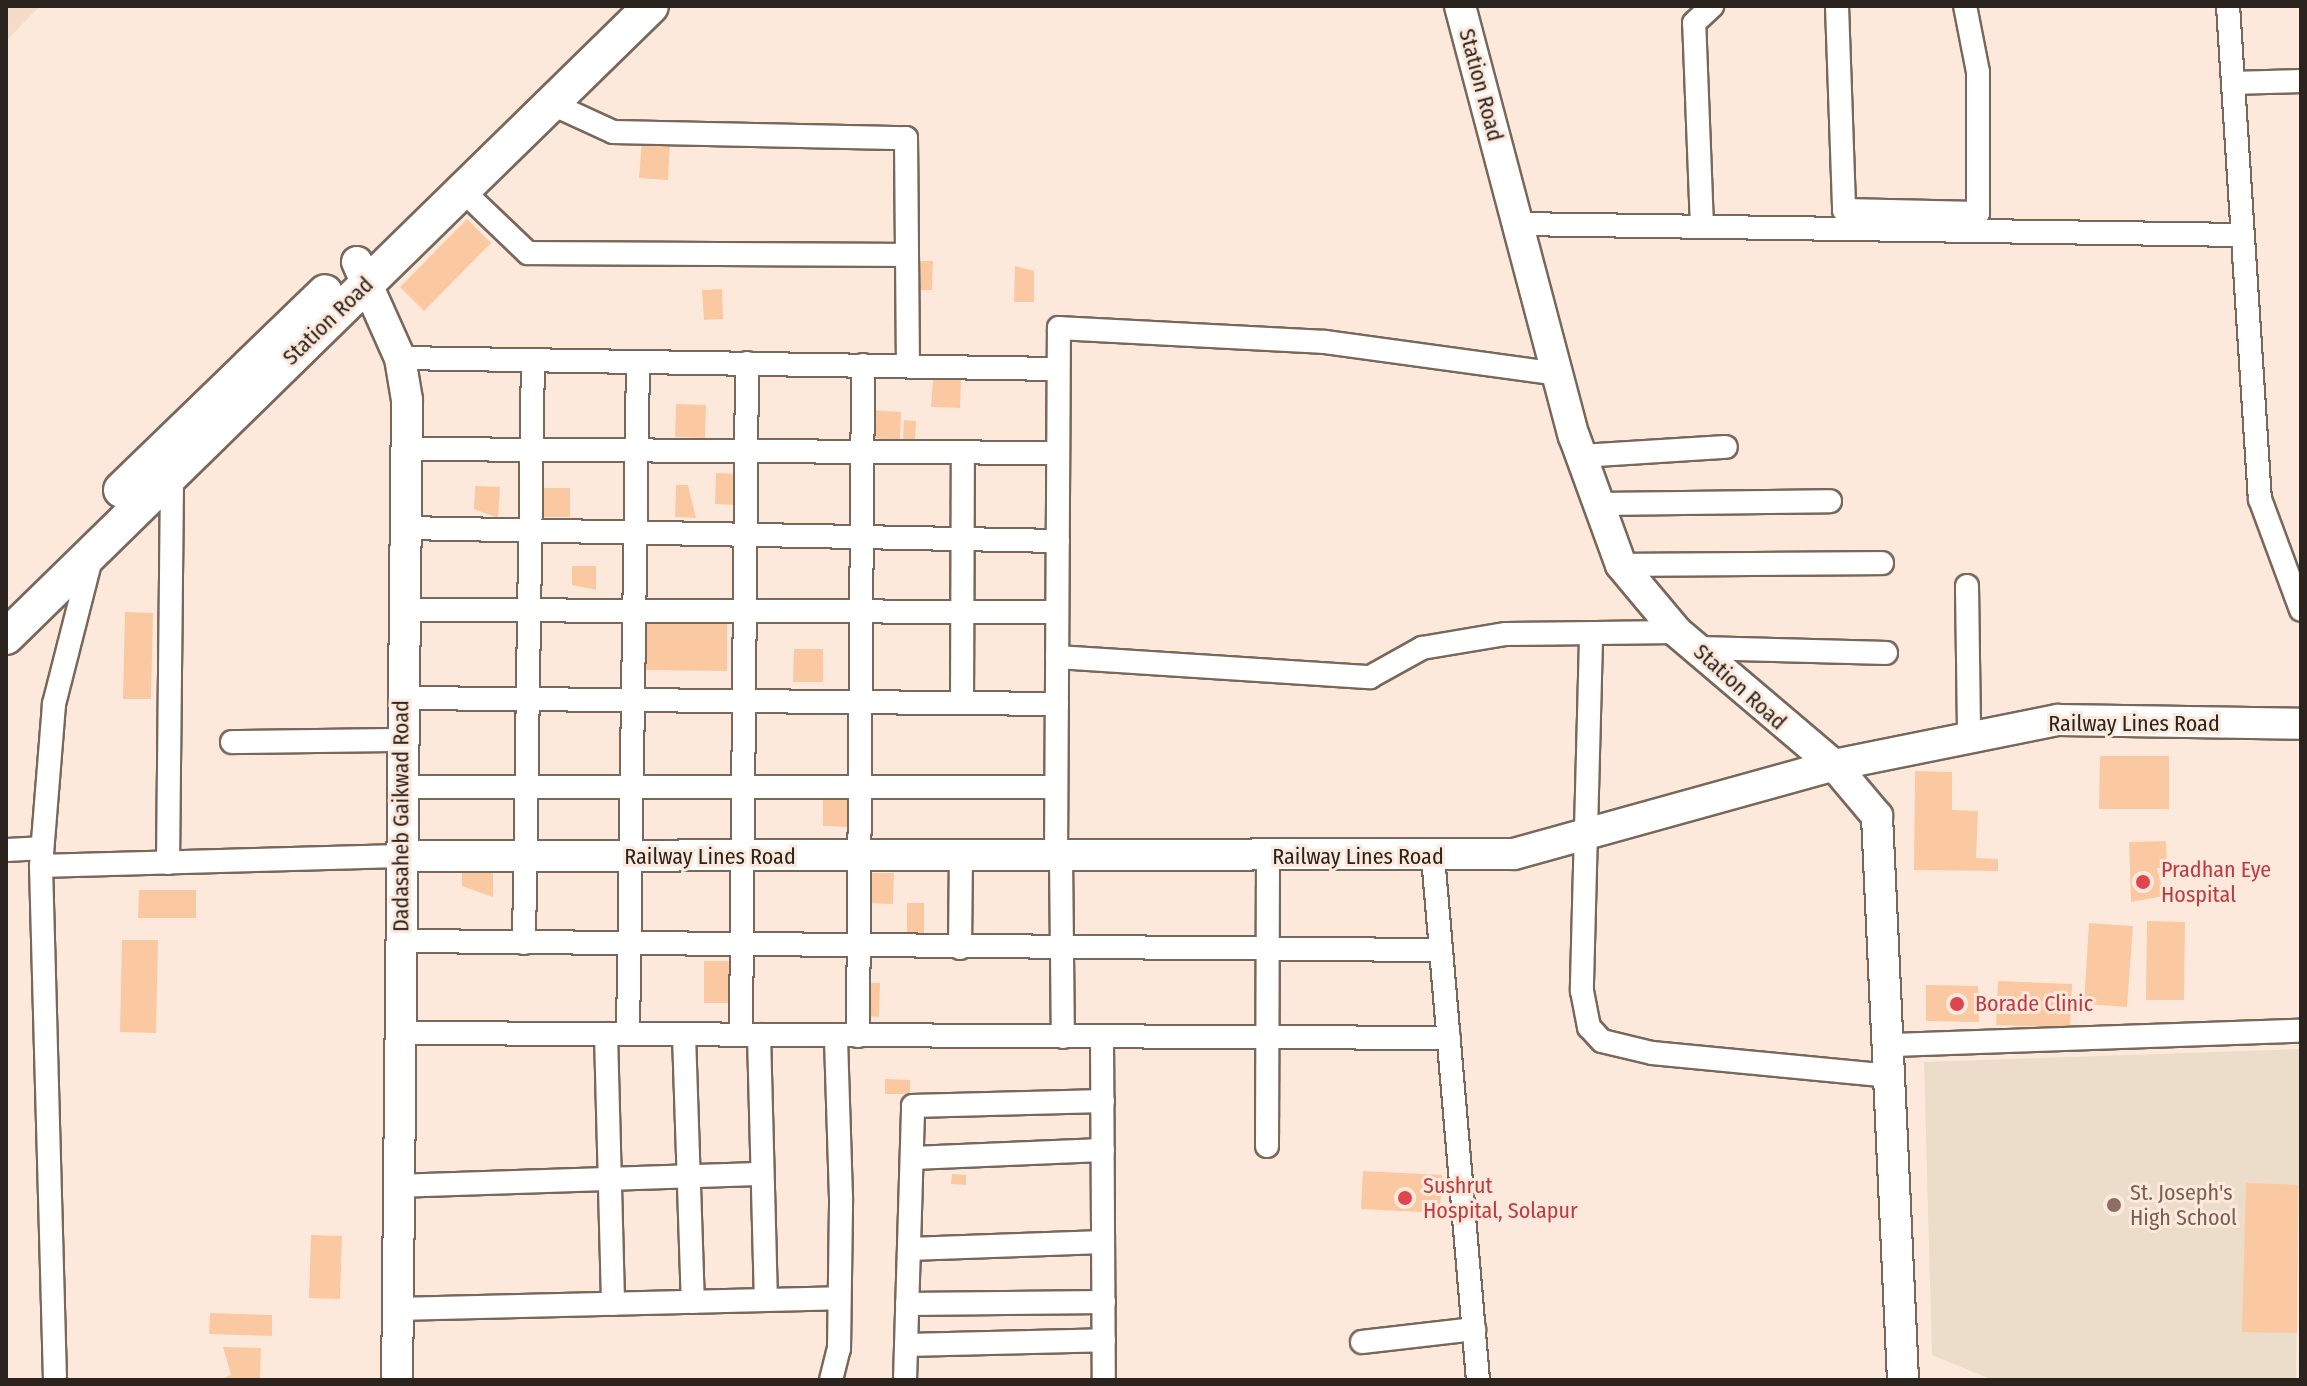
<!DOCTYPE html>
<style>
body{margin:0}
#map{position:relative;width:2307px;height:1386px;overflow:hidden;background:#fde9db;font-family:"Fira Sans Condensed",sans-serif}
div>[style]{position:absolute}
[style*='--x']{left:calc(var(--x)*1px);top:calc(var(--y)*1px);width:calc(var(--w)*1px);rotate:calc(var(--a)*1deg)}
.built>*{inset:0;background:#f5dcc9}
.education>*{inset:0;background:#ebddca}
.building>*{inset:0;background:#fbc9a1}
.roads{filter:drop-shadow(2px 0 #78685b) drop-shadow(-2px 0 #78685b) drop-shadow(0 2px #78685b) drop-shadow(0 -2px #78685b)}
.street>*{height:22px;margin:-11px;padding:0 11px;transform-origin:11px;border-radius:11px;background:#fff}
.secondary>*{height:30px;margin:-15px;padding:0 15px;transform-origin:15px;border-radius:15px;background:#fff}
.primary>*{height:34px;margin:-17px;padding:0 17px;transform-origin:17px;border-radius:17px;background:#fff}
.dots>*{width:22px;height:22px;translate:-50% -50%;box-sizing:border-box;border:4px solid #fde9db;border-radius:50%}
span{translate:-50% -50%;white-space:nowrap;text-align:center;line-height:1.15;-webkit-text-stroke:6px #fde9db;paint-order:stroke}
.street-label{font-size:22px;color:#2a231e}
.health-label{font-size:22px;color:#be3a42}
.left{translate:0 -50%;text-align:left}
.education-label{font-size:22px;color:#785e54}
.frame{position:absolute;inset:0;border:8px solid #2a231e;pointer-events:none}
</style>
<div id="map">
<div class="built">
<div style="clip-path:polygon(6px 6px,40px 6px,6px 41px)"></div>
</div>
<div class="education">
<div style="clip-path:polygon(2301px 1049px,2296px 1380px,1993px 1380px,1932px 1355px,1924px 1062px)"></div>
</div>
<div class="building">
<div style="clip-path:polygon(642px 140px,670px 142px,668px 180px,639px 178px)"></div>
<div style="clip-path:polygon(467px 219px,491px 243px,424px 311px,400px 287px)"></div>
<div style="clip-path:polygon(913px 261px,933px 261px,932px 290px,912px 290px)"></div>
<div style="clip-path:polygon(1015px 266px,1034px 271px,1034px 302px,1014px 302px)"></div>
<div style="clip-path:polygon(722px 289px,723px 319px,704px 320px,702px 290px)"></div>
<div style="clip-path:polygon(933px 379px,961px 380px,960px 408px,931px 407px)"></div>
<div style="clip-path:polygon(676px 404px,706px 405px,705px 438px,675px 437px)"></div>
<div style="clip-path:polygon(872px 410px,901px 412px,900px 440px,871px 438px)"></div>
<div style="clip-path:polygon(904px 420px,916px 421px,915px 440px,903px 440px)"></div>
<div style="clip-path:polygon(716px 473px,739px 474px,738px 505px,715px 504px)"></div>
<div style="clip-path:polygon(676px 485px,688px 485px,696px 518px,675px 517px)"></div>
<div style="clip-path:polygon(475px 486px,500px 487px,498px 518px,474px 509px)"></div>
<div style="clip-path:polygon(540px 488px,570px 488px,570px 517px,540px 517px)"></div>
<div style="clip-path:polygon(572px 566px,596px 566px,596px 590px,572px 585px)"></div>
<div style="clip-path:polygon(125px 612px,153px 613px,151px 699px,123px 699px)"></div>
<div style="clip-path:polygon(643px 619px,727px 620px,727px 671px,642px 670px)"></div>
<div style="clip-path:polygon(794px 649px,823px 649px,823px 682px,793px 682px)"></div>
<div style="clip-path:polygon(2100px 756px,2169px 756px,2169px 809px,2099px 809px)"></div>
<div style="clip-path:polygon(1915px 771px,1952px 772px,1952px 810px,1978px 811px,1976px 858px,1998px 859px,1998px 871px,1914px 870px)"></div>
<div style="clip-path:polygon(823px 795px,851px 796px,851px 827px,823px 826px)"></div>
<div style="clip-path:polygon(2166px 841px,2167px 868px,2157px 868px,2164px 896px,2131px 902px,2129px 842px)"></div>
<div style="clip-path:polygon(462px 868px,493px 868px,493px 897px,462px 886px)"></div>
<div style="clip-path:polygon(868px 873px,894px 873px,893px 904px,862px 903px)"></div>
<div style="clip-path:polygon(139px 890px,196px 890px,196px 918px,138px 918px)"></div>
<div style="clip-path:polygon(907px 903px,924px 903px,924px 937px,907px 936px)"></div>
<div style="clip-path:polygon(2147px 921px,2185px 922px,2184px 1000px,2146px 1000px)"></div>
<div style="clip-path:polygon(2089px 923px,2133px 926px,2127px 1007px,2084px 1004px)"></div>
<div style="clip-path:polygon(122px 940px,158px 940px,156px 1033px,120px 1032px)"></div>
<div style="clip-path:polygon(704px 961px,729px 961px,729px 1003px,704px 1003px)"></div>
<div style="clip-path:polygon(1998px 981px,2072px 984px,2070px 1028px,1996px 1025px)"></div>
<div style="clip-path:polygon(865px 983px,880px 983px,879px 1017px,863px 1016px)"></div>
<div style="clip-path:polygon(1926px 985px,1978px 986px,1979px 1022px,1926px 1021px)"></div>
<div style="clip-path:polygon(885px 1079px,910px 1080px,910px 1094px,885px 1094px)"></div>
<div style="clip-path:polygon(1363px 1171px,1442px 1175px,1440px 1213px,1361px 1209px)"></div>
<div style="clip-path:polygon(952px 1174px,966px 1175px,966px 1185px,951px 1184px)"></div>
<div style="clip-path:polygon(2246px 1183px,2298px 1185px,2297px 1333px,2242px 1332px)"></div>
<div style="clip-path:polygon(311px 1235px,342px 1236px,340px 1299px,309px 1298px)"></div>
<div style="clip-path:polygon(210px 1313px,272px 1315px,272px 1336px,209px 1334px)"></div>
<div style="clip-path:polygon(223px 1347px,261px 1348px,260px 1380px,219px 1380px,231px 1375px)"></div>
</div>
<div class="roads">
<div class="street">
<div style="--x:1837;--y:6;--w:204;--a:88"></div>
<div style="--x:1844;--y:210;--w:134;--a:1.3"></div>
<div style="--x:1978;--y:213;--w:141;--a:-90"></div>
<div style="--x:1978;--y:72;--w:67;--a:-101.1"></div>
<div style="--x:2228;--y:6;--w:494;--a:86.3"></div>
<div style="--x:2260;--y:499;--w:118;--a:69.7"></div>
<div style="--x:2233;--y:83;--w:68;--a:-1.7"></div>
<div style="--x:550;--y:103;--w:69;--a:24.7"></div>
<div style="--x:613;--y:132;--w:293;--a:1.2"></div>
<div style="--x:906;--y:138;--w:228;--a:89.5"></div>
<div style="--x:462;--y:190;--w:91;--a:43.7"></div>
<div style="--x:528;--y:253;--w:379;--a:0.3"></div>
<div style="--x:1517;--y:224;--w:723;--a:0.87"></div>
<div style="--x:1702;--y:227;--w:204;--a:-92.2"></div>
<div style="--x:1694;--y:23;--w:25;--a:-43"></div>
<div style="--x:400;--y:358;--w:658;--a:0.96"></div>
<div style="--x:406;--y:449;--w:652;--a:0.35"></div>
<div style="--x:1581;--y:456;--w:145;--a:-3.6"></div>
<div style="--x:1599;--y:504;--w:231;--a:-0.7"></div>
<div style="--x:405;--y:528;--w:653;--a:1.14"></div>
<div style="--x:1621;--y:565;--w:261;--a:-0.4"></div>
<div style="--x:1967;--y:586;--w:152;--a:89.2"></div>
<div style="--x:403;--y:610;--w:654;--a:0.18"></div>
<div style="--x:1591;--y:639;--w:352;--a:91.5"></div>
<div style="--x:1582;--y:991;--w:37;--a:79"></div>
<div style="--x:1589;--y:1027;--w:19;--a:47"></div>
<div style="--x:1602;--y:1041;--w:51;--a:13.5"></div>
<div style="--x:1652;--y:1053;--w:240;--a:5.5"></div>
<div style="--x:1701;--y:648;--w:185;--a:1.5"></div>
<div style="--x:1057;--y:657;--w:314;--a:3.7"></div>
<div style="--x:1370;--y:677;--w:60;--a:-29.1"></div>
<div style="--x:1422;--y:648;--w:85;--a:-9.5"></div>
<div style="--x:1506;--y:634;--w:171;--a:-0.7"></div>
<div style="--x:402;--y:698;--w:655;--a:0.52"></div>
<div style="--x:962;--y:703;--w:251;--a:-89.8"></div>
<div style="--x:232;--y:742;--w:169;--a:-0.7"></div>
<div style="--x:400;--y:787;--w:656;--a:0"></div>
<div style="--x:6;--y:850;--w:36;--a:-3"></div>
<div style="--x:1056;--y:857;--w:529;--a:-89.68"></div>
<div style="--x:1059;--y:328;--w:266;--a:3"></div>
<div style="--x:1325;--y:342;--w:235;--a:7.8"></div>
<div style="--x:1061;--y:857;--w:180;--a:89.4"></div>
<div style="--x:1433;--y:857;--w:525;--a:85.08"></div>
<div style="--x:168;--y:863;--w:389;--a:-89.4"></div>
<div style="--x:41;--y:866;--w:357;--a:-1.6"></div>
<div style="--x:400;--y:941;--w:1041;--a:0.5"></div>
<div style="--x:524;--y:943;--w:583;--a:-89.12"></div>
<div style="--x:960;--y:948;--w:91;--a:-89.4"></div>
<div style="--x:399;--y:1033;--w:1050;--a:0.27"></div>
<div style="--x:606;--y:1034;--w:270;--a:88.5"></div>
<div style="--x:628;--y:1034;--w:672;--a:-89.15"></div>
<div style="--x:684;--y:1035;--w:267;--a:88.1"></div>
<div style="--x:741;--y:1035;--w:672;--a:-89.49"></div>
<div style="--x:759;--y:1035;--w:265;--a:88.5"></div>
<div style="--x:858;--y:1036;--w:671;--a:-89.57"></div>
<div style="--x:1102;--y:1037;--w:343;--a:89.7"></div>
<div style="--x:1890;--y:1045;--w:411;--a:-2"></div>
<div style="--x:1267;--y:1146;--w:289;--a:-89.8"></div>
<div style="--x:912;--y:1158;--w:191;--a:-2.4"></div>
<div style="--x:398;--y:1186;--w:364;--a:-1.9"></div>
<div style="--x:909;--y:1249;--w:194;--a:-2.1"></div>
<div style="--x:907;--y:1304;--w:197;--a:-0.6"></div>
<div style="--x:397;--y:1309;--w:441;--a:-1.4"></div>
<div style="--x:1362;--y:1342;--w:113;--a:-6.6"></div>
<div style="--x:906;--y:1345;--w:198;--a:-1.4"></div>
<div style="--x:55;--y:1380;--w:514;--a:-91.56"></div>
<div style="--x:41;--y:866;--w:163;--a:-85.4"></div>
<div style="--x:54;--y:704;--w:154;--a:-75.7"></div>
<div style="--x:831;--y:1380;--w:32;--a:-76"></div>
<div style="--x:839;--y:1349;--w:151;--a:-89.2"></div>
<div style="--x:841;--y:1198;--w:163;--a:-91.8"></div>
<div style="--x:905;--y:1380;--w:274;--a:-88.3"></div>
<div style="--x:913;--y:1106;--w:190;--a:-1.5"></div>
</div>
<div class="secondary">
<div style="--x:1460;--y:6;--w:445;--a:75.2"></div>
<div style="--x:1574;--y:436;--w:137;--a:70"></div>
<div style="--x:1621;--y:565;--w:87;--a:50.1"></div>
<div style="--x:1677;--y:632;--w:206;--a:40.3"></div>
<div style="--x:1834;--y:765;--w:67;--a:49.9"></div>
<div style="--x:1877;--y:816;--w:565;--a:87.36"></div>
<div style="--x:357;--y:262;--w:105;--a:65.9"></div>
<div style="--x:400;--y:358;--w:43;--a:80.5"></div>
<div style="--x:407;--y:400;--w:980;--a:90.58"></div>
<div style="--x:398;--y:856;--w:1116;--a:-0.1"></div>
<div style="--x:1514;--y:854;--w:332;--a:-15.5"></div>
<div style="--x:1834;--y:765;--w:228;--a:-11.4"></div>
<div style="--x:2058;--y:720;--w:243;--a:0.9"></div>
</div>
<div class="primary">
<div style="--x:121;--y:490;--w:284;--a:-44.1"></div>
<div style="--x:6;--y:637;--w:902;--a:-44.37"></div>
</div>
</div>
<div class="dots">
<div style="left:2143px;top:882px;background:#e0444e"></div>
<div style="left:1957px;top:1004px;background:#e0444e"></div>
<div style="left:1405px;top:1198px;background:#e0444e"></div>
<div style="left:2114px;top:1205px;background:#8d6e63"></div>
</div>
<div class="street-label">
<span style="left:1481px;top:85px;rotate:75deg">Station Road</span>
<span style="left:328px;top:321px;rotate:-44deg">Station Road</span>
<span style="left:1740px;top:687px;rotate:42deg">Station Road</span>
<span style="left:2134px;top:724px">Railway Lines Road</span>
<span style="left:401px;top:816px;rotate:-90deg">Dadasaheb Gaikwad Road</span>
<span style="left:710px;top:857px">Railway Lines Road</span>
<span style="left:1358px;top:857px">Railway Lines Road</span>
</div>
<div class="health-label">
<span class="left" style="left:2161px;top:882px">Pradhan Eye<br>Hospital</span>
<span class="left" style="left:1975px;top:1004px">Borade Clinic</span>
<span class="left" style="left:1423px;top:1198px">Sushrut<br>Hospital, Solapur</span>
</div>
<div class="education-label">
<span class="left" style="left:2130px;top:1205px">St. Joseph's<br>High School</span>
</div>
<div class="frame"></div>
</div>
